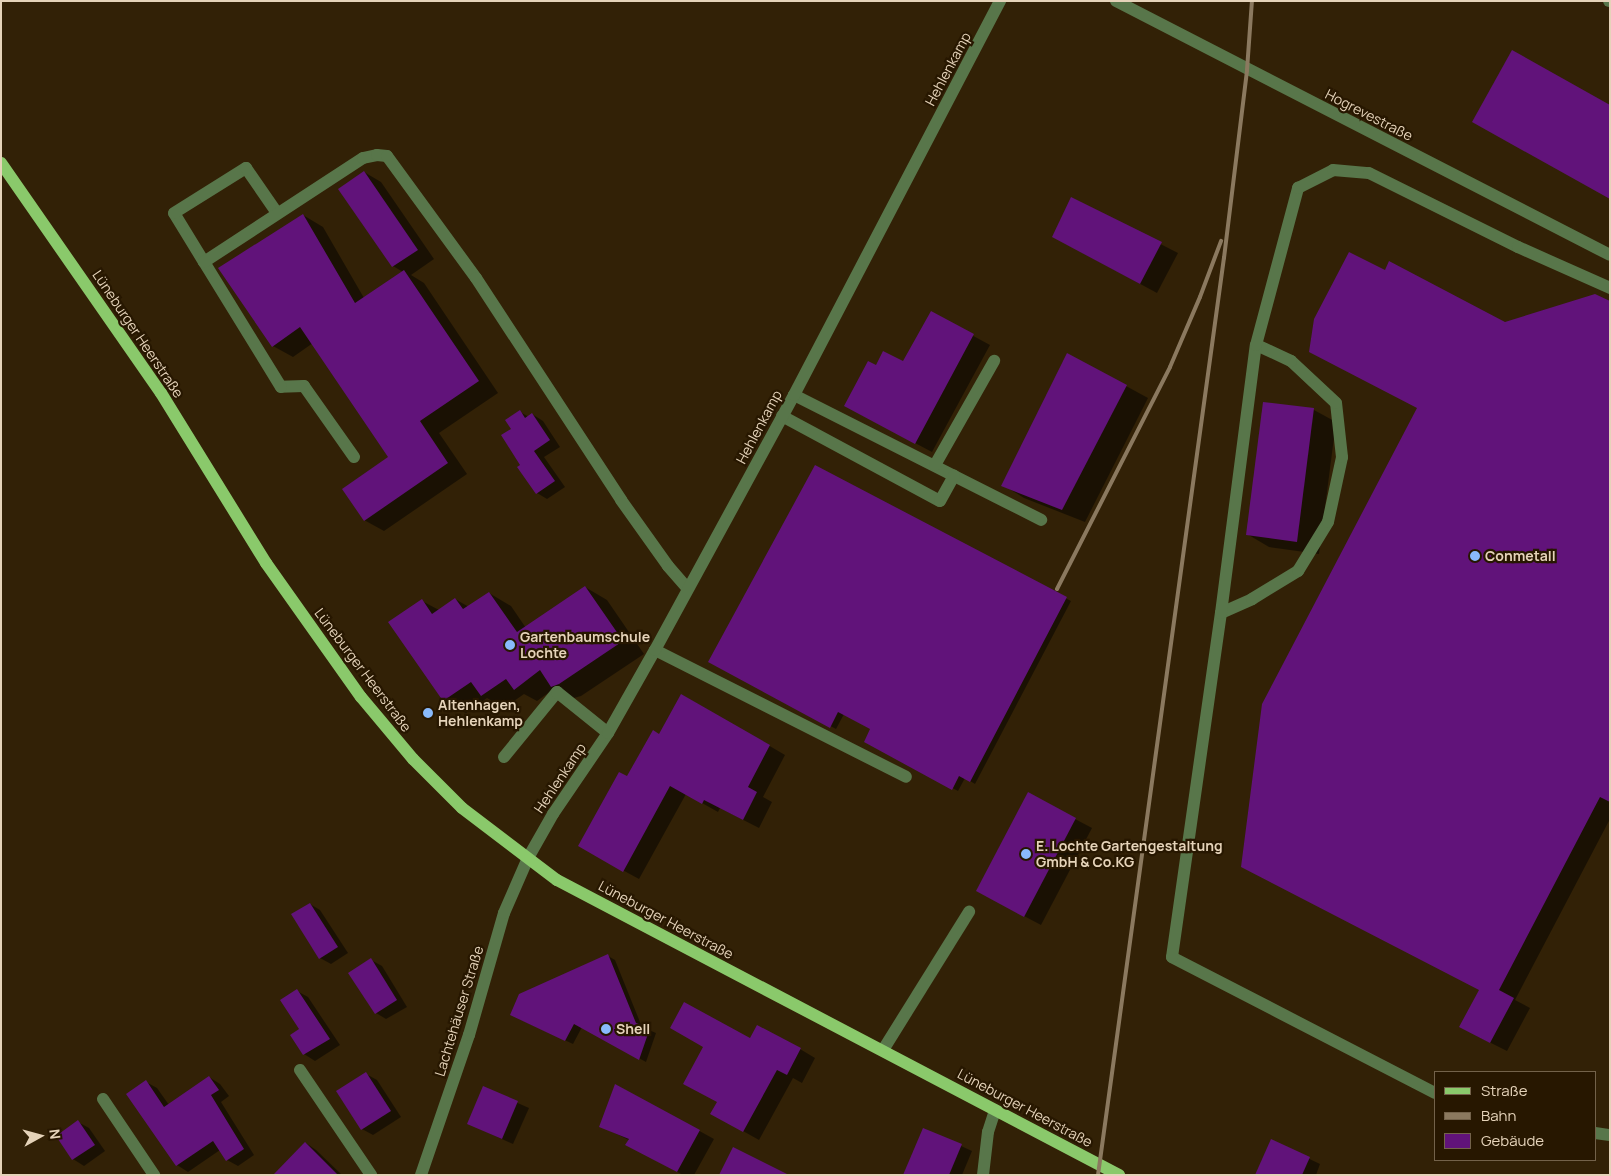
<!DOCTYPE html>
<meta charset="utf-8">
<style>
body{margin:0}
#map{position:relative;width:1611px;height:1176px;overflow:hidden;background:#322106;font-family:Manrope,sans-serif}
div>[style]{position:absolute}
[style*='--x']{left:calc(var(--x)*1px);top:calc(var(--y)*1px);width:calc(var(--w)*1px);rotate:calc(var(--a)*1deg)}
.shadow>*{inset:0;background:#0007}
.building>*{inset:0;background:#61137a}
.minor>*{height:12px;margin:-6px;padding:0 6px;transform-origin:6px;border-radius:6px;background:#58764a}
.major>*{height:12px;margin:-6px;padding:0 6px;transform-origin:6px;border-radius:6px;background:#8ac96b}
.rail>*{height:4px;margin:-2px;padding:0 2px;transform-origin:2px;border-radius:2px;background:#8b795f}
.dots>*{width:14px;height:14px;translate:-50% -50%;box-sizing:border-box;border:2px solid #271700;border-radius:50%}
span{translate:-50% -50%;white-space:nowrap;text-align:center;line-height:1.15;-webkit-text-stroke:4.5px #271700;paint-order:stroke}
.street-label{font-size:14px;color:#e5d3b9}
.poi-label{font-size:14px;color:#e5d3b9;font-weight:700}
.left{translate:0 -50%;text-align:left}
.frame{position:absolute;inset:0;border:2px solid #e5d3b9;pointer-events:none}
.legend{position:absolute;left:1434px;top:1071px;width:162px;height:90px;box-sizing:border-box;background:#271700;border:1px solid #73624a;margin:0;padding:6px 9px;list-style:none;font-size:15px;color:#e5d3b9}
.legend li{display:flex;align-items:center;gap:10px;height:25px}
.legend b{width:25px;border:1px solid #73624a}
.north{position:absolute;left:15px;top:1111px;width:50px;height:50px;-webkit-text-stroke:4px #271700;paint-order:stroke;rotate:83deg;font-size:14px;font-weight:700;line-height:20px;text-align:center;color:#e5d3b9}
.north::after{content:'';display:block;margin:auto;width:18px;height:22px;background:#e5d3b9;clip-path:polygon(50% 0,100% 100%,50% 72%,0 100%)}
</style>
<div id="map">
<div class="shadow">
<div style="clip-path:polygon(364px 172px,381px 182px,434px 259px,411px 275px,424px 283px,498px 393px,439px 433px,467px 474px,384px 531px,364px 520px,390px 457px,313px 343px,293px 357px,273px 346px,303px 215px,323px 227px,364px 298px,403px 272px,393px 266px,340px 189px)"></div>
<div style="clip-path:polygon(1072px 199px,1178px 253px,1157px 293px,1070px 246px)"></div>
<div style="clip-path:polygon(1385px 271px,1505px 323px,1610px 302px,1610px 819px,1515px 1000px,1530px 1008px,1507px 1051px,1477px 1036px,1480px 990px,1418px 408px)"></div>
<div style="clip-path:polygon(931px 313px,990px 345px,932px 452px,862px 415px,876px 367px,904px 363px)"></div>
<div style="clip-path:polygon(1126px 386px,1148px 398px,1085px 522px,1024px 498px,1003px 485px)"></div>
<div style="clip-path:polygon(1264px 403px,1314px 410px,1336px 422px,1319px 554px,1269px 547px,1247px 534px)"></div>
<div style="clip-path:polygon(520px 412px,529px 417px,532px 414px,543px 421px,560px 447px,544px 457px,565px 487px,547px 499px,537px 493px,522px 465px,513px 429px)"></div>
<div style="clip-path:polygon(815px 467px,1071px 601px,975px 784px,965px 778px,958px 791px,865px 741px,871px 729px,844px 714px,836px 729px,710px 662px)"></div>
<div style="clip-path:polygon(585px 587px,607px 600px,644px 654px,581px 696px,574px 698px,555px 688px,537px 701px,524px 694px,504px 708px,487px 698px,466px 713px,444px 700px,422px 601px,439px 610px,455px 599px,469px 607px,489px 593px,511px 606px,526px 628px)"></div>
<div style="clip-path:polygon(682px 695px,785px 755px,763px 797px,772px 802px,759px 828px,720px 808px,718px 812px,686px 794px,639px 879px,595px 855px,628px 778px,660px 736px)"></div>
<div style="clip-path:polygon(1028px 794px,1092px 828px,1041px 925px,994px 900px)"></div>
<div style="clip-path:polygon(310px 904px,320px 910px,348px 953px,331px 964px,320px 958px)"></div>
<div style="clip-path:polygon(608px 956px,615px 960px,642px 1027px,656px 1033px,646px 1062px,582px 1027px,573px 1044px,519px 1019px)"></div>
<div style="clip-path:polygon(371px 960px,382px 966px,407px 1007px,386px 1019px,376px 1013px)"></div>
<div style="clip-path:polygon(297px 991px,308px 997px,340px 1045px,315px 1061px,304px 1054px,292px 1035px,301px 1029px)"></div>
<div style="clip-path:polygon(751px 1040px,800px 1049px,815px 1058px,802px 1083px,793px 1078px,759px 1140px,727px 1122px)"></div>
<div style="clip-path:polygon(366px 1074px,377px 1080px,401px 1117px,373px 1135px,362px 1129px)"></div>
<div style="clip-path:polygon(209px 1077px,220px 1084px,229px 1096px,221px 1102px,254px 1155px,238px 1166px,227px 1160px,220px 1150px,188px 1172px,177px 1165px,146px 1082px,157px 1088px,169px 1105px)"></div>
<div style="clip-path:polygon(616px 1085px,714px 1139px,694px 1175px,683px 1175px,641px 1152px,629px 1140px,600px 1126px)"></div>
<div style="clip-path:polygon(484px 1088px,529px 1108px,513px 1144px,480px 1129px)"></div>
<div style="clip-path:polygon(78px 1122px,89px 1128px,105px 1151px,84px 1166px,73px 1159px,57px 1136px)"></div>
<div style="clip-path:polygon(924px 1129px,972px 1151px,962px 1175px,904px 1175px)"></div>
<div style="clip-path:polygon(1272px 1141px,1320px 1164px,1316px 1175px,1256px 1175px)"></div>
<div style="clip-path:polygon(306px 1143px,316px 1150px,342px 1175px,275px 1175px)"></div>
</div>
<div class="building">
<div style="clip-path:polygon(1512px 50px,1610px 105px,1610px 199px,1472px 122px)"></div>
<div style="clip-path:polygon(364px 171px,418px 250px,392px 267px,338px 189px)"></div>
<div style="clip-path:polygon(1071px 197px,1162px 242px,1140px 284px,1052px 237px)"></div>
<div style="clip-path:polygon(303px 214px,355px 303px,404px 270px,479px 381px,420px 421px,448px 463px,364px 521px,342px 489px,388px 457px,300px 327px,272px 347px,218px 268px)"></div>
<div style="clip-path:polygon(1349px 252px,1385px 270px,1389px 261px,1505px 322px,1595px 294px,1610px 301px,1610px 802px,1600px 797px,1499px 990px,1514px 998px,1490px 1043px,1459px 1027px,1479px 990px,1241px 867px,1262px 704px,1417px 408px,1309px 352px,1314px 319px)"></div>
<div style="clip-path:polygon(931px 311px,974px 334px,915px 444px,844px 406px,868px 361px,876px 365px,883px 351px,903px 361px)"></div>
<div style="clip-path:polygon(1067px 353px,1127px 385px,1062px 510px,1001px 486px)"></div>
<div style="clip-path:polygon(1263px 402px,1314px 408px,1297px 542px,1246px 535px)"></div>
<div style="clip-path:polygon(520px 410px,525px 418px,532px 413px,550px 440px,534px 451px,555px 481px,536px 494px,517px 467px,520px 465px,501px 435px,511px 429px,505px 420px)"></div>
<div style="clip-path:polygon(815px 465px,1067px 597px,970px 782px,959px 776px,952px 790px,864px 742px,870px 729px,838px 712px,830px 728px,708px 662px)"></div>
<div style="clip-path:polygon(585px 586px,623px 641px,559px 684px,551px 687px,540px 670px,514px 690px,506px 679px,481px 696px,471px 682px,443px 701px,388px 622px,422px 599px,432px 614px,455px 598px,463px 609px,489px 592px,517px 632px)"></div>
<div style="clip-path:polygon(681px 694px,770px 745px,748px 787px,757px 792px,743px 820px,704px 800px,702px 804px,670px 786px,623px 872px,578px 846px,619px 772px,627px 776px,653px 730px,659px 734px)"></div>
<div style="clip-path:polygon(1028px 792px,1076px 818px,1024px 917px,976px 891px)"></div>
<div style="clip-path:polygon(310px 903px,338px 947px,319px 959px,291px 914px)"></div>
<div style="clip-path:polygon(608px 954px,636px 1023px,650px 1028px,639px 1060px,574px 1024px,565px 1041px,510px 1015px,519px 994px)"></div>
<div style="clip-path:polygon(371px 958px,397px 1000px,375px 1014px,348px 973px)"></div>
<div style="clip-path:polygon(297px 989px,330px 1039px,303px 1055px,290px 1035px,299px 1029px,280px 1000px)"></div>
<div style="clip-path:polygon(684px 1002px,750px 1038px,757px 1025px,801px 1048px,787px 1075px,777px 1070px,743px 1132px,710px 1114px,717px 1102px,683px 1084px,703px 1047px,670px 1028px)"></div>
<div style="clip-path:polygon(366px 1072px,391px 1111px,361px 1130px,336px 1091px)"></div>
<div style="clip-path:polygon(209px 1076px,219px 1090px,211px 1095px,244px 1149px,226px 1161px,213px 1141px,176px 1166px,126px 1094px,146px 1080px,164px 1107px)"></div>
<div style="clip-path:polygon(615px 1084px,700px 1130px,677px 1172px,625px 1145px,629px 1139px,599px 1127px)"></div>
<div style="clip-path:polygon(483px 1086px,518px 1101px,502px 1139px,467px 1124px)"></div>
<div style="clip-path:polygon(78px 1120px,95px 1145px,72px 1160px,56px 1136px)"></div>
<div style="clip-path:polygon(923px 1128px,962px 1144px,949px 1175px,903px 1175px)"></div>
<div style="clip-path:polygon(1271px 1139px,1310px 1157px,1302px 1175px,1255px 1175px)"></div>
<div style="clip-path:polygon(305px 1142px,338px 1175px,273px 1175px)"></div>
<div style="clip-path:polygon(733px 1147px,789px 1175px,719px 1175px)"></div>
</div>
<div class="minor">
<div style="--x:1116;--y:1;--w:555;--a:27.21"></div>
<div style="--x:1609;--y:1;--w:1;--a:0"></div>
<div style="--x:204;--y:262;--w:57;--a:-121.5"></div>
<div style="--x:174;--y:213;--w:85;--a:-32"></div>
<div style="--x:246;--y:168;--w:55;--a:55.4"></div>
<div style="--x:794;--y:395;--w:277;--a:26.8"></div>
<div style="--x:782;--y:416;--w:179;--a:28.3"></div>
<div style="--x:940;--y:501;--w:29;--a:-61"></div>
<div style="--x:354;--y:457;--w:87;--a:-125.2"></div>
<div style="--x:304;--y:386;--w:23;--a:178"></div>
<div style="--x:281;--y:387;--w:147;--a:-121.6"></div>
<div style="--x:204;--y:262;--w:190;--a:-33.2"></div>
<div style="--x:363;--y:158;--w:14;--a:-12"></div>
<div style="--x:377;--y:155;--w:10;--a:6"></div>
<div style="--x:387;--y:156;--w:151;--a:53.9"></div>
<div style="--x:476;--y:278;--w:265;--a:56.8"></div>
<div style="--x:621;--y:500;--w:81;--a:54.5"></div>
<div style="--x:668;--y:566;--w:30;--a:49"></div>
<div style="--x:935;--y:465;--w:120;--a:-60.4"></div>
<div style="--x:1221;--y:613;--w:34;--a:-24"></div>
<div style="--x:1252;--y:599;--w:54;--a:-31.3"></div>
<div style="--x:1298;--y:571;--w:57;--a:-58.5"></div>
<div style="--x:1328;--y:522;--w:66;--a:-77.8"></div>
<div style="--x:1342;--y:457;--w:54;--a:-96.3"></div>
<div style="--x:1336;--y:403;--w:62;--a:-137"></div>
<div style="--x:1291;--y:361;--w:38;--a:-155"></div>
<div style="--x:655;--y:650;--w:281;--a:26.8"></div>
<div style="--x:504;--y:757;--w:84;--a:-50.8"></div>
<div style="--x:557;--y:692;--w:65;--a:38.8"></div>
<div style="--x:883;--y:1050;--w:163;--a:-58.1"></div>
<div style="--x:300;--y:1070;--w:127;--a:55.9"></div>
<div style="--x:1435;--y:1093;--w:296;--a:-152.7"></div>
<div style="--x:1172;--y:957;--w:347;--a:-81.9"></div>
<div style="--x:1221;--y:613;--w:270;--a:-82.6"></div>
<div style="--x:1256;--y:345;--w:163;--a:-75"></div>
<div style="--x:1298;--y:188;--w:39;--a:-27"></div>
<div style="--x:1333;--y:170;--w:36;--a:5"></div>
<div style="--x:1369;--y:173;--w:166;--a:26.4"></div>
<div style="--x:1518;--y:247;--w:101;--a:24"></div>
<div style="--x:103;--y:1099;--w:92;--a:56.1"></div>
<div style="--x:1595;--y:1133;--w:15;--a:8"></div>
<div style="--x:421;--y:1175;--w:148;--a:-71.1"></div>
<div style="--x:469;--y:1035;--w:127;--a:-74"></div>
<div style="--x:504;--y:913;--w:60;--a:-66.4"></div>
<div style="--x:528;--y:858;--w:51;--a:-60.4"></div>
<div style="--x:553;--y:814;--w:98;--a:-55.8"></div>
<div style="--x:608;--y:733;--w:95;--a:-60.5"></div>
<div style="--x:655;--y:650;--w:290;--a:-61.4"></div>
<div style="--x:794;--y:395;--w:445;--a:-62.4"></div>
<div style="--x:983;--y:1175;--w:43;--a:-83.4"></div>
<div style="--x:988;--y:1132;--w:23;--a:-72"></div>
</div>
<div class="major">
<div style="--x:1;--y:163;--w:280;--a:55.2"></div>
<div style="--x:161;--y:393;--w:200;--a:58.3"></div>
<div style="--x:266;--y:563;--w:164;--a:54.7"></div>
<div style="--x:361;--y:697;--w:81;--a:50"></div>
<div style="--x:413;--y:759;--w:69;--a:45"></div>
<div style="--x:462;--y:808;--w:119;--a:37.2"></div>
<div style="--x:557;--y:880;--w:635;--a:27.7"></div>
</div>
<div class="rail">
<div style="--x:1057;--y:589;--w:249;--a:-63"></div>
<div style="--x:1170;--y:367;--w:76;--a:-66.8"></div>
<div style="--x:1200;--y:297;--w:60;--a:-69.4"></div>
<div style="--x:1098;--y:1175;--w:926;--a:-82.18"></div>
<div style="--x:1224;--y:258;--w:189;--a:-83"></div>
<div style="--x:1247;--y:70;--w:69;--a:-85.9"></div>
</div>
<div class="dots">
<div style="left:1475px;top:556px;background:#89bafc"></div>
<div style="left:510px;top:645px;background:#89bafc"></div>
<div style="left:428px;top:713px;background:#89bafc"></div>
<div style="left:1026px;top:854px;background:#89bafc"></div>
<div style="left:606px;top:1029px;background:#89bafc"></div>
</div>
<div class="street-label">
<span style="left:948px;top:69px;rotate:-62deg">Hehlenkamp</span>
<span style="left:1369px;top:115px;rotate:27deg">Hogrevestraße</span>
<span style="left:138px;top:334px;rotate:56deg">Lüneburger Heerstraße</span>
<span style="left:759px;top:427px;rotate:-62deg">Hehlenkamp</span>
<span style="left:363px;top:670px;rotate:53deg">Lüneburger Heerstraße</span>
<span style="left:560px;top:778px;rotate:-56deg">Hehlenkamp</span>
<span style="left:666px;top:920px;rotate:28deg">Lüneburger Heerstraße</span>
<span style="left:459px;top:1011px;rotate:-73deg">Lachtehäuser Straße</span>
<span style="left:1025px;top:1108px;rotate:28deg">Lüneburger Heerstraße</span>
</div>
<div class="poi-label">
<span class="left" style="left:1485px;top:556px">Conmetall</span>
<span class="left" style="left:520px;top:645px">Gartenbaumschule<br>Lochte</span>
<span class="left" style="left:438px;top:713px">Altenhagen,<br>Hehlenkamp</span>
<span class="left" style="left:1036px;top:854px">E. Lochte Gartengestaltung<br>GmbH &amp; Co.KG</span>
<span class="left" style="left:616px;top:1029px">Shell</span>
</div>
<div class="frame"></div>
<ul class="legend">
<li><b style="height:6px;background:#8ac96b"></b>Straße</li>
<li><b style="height:6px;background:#8b795f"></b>Bahn</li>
<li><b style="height:14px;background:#61137a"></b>Gebäude</li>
</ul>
<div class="north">N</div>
</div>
